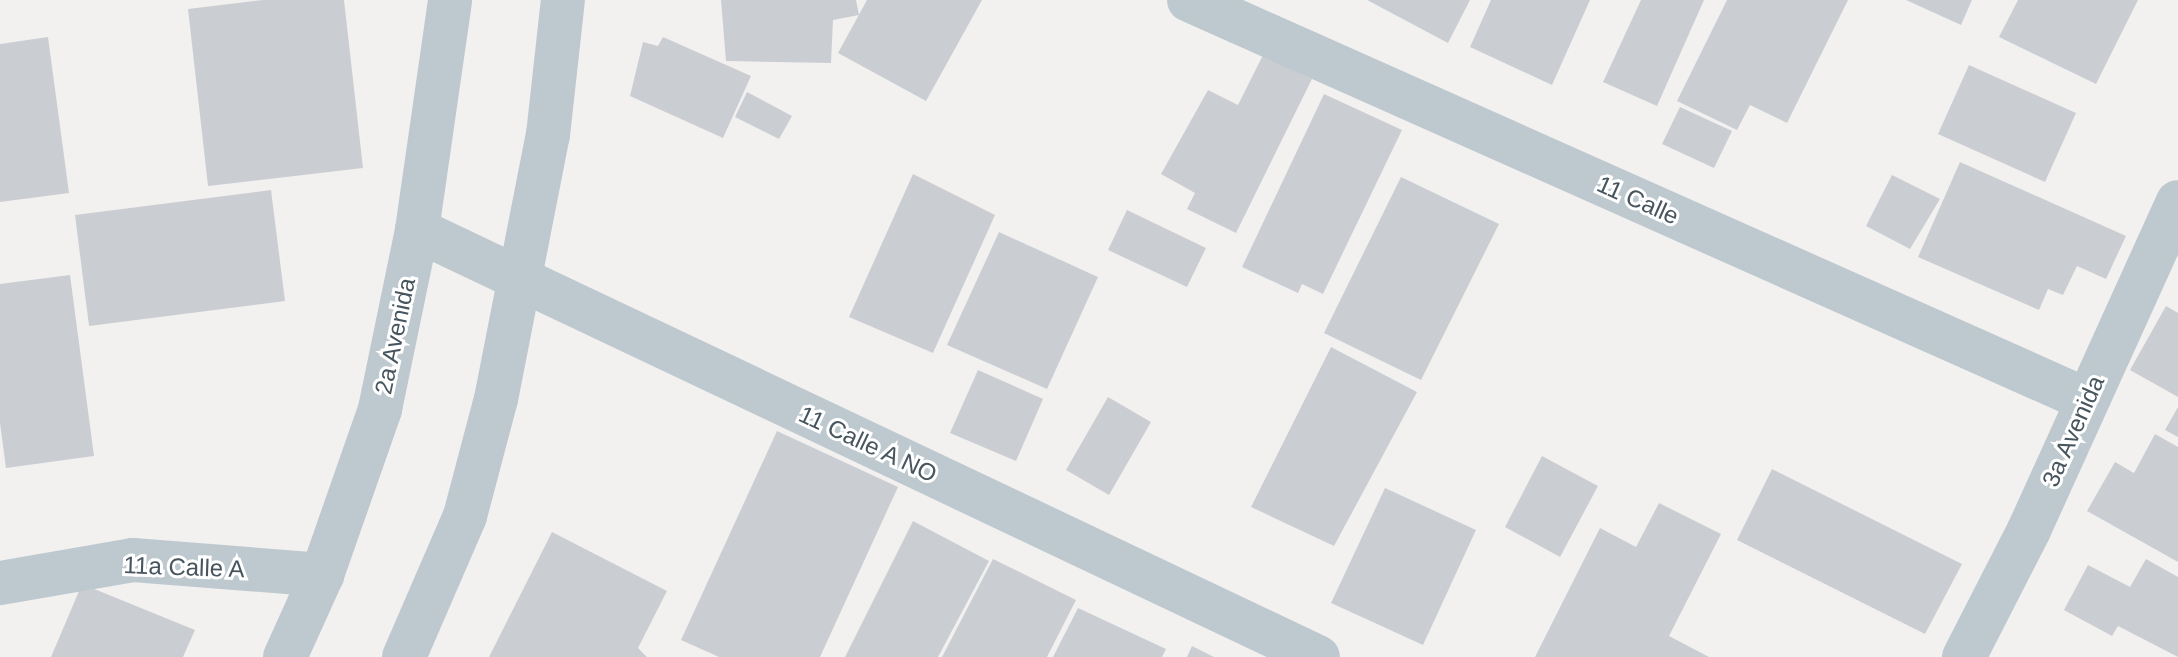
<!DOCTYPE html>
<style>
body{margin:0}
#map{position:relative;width:2178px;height:657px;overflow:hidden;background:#f3f0f0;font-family:Arial,sans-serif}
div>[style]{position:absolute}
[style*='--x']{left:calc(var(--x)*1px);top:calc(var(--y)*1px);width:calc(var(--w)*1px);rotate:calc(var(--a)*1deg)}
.building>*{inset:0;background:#caced3}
.minor>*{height:44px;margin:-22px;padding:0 22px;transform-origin:22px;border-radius:22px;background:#bdc9cf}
span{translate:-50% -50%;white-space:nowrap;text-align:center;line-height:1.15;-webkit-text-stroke:6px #fff;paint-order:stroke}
.street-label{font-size:24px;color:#47555e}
</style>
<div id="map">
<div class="building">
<div style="clip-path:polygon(263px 0,344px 0,363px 168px,208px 186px,188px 9px)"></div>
<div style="clip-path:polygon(721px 0,856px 0,859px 15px,833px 20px,831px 63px,726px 61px)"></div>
<div style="clip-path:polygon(867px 0,982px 0,926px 101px,838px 53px)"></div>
<div style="clip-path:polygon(1367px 0,1470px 0,1448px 43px)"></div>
<div style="clip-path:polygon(1491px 0,1590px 0,1552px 85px,1470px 47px)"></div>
<div style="clip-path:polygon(1641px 0,1704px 0,1657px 106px,1603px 82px)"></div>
<div style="clip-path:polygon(1727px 0,1848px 0,1787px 123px,1750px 105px,1737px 130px,1677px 101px)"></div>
<div style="clip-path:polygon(1906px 0,1972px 0,1961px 25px)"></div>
<div style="clip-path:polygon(2018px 0,2138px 0,2096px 84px,1999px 37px)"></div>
<div style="clip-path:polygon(48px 37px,69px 193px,0 202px,0 44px)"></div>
<div style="clip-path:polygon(663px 37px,751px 76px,723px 138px,630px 96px,643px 42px,658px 46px)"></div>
<div style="clip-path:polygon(1263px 55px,1312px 79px,1236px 233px,1187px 209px,1195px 193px,1161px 174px,1208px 90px,1238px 105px)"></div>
<div style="clip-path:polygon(1969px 65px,2076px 113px,2045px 182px,1938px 134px)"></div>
<div style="clip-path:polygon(747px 92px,792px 116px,779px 139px,735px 117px)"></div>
<div style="clip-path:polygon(1324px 94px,1402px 130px,1323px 294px,1302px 284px,1298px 293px,1242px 267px)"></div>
<div style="clip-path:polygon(1680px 107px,1732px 131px,1714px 168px,1662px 144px)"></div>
<div style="clip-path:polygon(1960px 162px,2126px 236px,2106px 279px,2077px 266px,2063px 295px,2048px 289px,2039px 310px,1918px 257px)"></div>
<div style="clip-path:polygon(913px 174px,995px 215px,933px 353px,849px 317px)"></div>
<div style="clip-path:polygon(1892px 175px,1940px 199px,1910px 249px,1866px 226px)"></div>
<div style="clip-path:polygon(1401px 177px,1499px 224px,1421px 380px,1324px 333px)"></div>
<div style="clip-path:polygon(271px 190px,285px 301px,89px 326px,75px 215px)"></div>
<div style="clip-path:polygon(1127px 210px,1206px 248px,1187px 287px,1108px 250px)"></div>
<div style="clip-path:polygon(999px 232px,1098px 277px,1047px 389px,947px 345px)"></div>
<div style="clip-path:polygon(70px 275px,94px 456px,6px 468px,0 423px,0 284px)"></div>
<div style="clip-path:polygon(2166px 306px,2178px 313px,2178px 397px,2130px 370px)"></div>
<div style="clip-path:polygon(1331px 347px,1417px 392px,1334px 546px,1251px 507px)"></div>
<div style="clip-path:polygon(978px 370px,1043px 399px,1016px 461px,950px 433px)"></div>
<div style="clip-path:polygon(1108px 397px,1151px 422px,1109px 495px,1066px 470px)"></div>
<div style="clip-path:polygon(2178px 407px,2178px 437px,2165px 430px)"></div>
<div style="clip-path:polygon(777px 431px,898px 487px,820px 657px,719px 657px,681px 640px)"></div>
<div style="clip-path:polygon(2155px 434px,2178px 447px,2178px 562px,2087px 511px,2115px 462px,2134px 473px)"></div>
<div style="clip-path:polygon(1542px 456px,1598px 486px,1560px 557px,1505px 527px)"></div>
<div style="clip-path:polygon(1772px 469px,1962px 564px,1925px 634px,1737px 540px)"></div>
<div style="clip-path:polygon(1385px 488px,1476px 530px,1423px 645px,1331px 603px)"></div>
<div style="clip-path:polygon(1659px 503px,1721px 534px,1669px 636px,1709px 657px,1535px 657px,1600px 528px,1636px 547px)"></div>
<div style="clip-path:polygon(913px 521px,989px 561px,938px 657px,845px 657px)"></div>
<div style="clip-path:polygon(552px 532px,667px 591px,638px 648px,647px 657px,489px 657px)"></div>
<div style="clip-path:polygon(993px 559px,1076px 600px,1047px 657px,942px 657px)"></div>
<div style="clip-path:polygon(2146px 559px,2178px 577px,2178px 657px,2118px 626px,2112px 636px,2064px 610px,2088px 565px,2130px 587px)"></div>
<div style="clip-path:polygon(82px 584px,195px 630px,183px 657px,51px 657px)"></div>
<div style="clip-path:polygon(1078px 608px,1166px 649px,1162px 657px,1053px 657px)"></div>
<div style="clip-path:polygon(1192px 646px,1214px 657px,1187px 657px)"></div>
</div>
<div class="minor">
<div style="--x:1189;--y:0;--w:983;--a:24.01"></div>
<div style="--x:417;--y:230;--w:997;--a:25.36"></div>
<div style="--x:0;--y:583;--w:135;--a:-9.8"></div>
<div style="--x:133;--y:560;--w:190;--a:4.5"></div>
<div style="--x:285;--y:657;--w:90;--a:-65.7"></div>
<div style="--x:322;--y:575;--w:176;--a:-70.7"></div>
<div style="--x:380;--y:409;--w:183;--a:-78.3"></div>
<div style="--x:417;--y:230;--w:232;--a:-81.8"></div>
<div style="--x:404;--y:657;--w:154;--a:-66.6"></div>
<div style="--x:465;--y:516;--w:121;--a:-75.2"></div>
<div style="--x:496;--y:399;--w:269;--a:-78.9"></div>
<div style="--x:548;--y:135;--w:136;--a:-83.7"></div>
<div style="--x:1964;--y:657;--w:143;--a:-62.9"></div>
<div style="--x:2029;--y:530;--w:360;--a:-65.6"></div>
</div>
<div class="street-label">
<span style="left:1638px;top:200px;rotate:24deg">11 Calle</span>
<span style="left:395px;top:336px;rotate:-78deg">2a Avenida</span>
<span style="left:2073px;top:431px;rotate:-66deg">3a Avenida</span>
<span style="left:868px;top:444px;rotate:25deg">11 Calle A NO</span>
<span style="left:184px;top:567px;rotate:2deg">11a Calle A</span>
</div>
</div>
